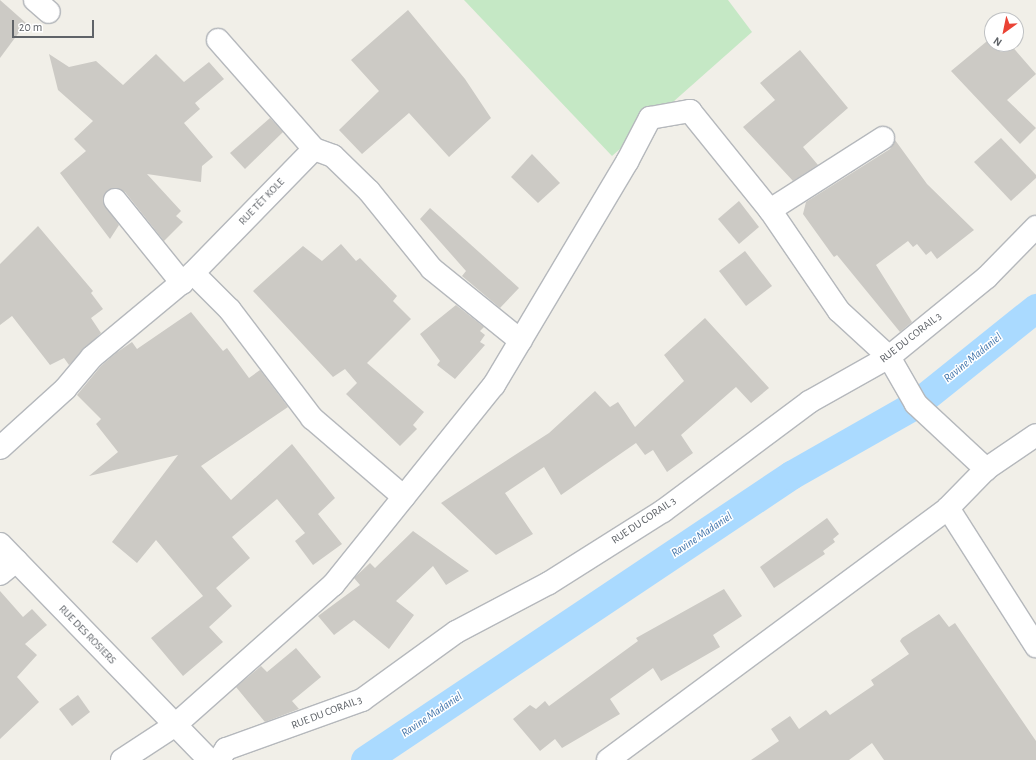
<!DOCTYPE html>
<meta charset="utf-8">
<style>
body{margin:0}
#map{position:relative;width:1036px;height:760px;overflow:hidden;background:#f1efe8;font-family:"Alegreya Sans",sans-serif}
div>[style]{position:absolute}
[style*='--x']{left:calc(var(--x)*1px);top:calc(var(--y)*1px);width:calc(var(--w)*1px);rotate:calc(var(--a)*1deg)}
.green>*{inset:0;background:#c5e8c5}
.canal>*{height:29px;margin:-14.5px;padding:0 14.5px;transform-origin:14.5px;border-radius:14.5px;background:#aadaff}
.building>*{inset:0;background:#cccac5}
.roads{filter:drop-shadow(1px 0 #b5b8bc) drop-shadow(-1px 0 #b5b8bc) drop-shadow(0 1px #b5b8bc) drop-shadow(0 -1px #b5b8bc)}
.minor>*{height:22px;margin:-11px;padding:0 11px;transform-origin:11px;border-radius:11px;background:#fff}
span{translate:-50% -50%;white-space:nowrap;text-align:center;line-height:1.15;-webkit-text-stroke:3px #fff;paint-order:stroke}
.street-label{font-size:11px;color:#5f6368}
.water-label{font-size:12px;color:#4174aa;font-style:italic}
.north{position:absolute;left:984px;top:12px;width:40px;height:40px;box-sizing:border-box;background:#fff;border:1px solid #bfc1c3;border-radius:50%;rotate:213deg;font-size:11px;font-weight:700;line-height:16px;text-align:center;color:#5f6368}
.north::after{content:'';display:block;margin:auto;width:14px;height:18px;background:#ea4335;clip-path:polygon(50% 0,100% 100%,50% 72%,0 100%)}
.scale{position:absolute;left:12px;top:20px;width:82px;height:18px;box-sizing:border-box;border:2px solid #5f6368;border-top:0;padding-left:5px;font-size:12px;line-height:14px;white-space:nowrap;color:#5f6368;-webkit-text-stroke:3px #fff;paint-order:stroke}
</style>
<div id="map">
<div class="green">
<div style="clip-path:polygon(464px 0,728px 0,752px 32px,612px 156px)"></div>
</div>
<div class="canal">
<div style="--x:365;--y:760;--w:513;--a:-33.78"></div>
<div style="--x:791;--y:475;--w:144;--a:-29.6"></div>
<div style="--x:916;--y:404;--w:154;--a:-38.7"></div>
</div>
<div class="building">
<div style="clip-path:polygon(0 0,26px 23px,0 58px)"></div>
<div style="clip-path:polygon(408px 10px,465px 79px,491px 118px,449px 157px,409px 113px,362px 154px,339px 130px,379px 91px,351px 60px)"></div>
<div style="clip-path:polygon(992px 37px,992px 44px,1010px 44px,1036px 74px,1007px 100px,1036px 128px,1020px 144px,951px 71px)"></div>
<div style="clip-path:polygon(800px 50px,848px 108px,803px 147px,818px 165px,793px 181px,743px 127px,775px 100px,760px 83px)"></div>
<div style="clip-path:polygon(49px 54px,69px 67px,96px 61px,123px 85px,156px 54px,184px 82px,209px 62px,224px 79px,195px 103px,200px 109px,184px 123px,213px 157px,202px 166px,201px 182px,147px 174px,181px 211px,176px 216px,183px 222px,164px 241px,125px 192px,113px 188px,107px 191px,103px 202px,119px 225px,110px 239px,60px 173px,86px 151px,74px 139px,93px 121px,58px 90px)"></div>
<div style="clip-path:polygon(270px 118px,283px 132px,245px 169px,230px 153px)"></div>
<div style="clip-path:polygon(1001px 138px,1036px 175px,1036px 178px,1011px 201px,974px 162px)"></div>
<div style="clip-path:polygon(895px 140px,927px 184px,974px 230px,937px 259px,931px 251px,926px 255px,917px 244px,913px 247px,908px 241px,876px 265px,912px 322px,900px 332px,837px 255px,834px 257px,831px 253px,803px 214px,806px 202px,890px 149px)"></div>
<div style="clip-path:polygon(532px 154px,560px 183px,538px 203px,511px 177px)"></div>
<div style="clip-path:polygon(739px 201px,759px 227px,739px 244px,718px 219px)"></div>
<div style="clip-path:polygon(430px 208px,519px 288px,500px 308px,462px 276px,466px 271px,420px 219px)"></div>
<div style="clip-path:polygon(38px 226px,93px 291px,91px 293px,103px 309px,91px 318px,101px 333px,69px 365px,64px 358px,50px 365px,12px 316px,0 325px,0 264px)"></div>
<div style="clip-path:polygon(341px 244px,356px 261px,360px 258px,397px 296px,393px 301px,411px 319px,367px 363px,424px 412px,413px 425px,417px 429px,400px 446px,346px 394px,357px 383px,345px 369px,333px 377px,253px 291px,303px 246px,322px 261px)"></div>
<div style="clip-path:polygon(745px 251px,772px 286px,746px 306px,719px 271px)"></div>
<div style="clip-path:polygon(456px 305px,484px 327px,480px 331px,485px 335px,480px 342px,485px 345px,455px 379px,437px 365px,440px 361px,420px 334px)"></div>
<div style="clip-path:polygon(191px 312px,223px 351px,227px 348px,249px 378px,260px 370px,288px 407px,201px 466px,231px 500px,292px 444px,335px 498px,318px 514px,342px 544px,313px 565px,295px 541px,305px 533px,277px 499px,232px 537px,250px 558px,216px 588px,232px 606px,209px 627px,223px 642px,183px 676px,151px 638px,203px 596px,156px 540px,137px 563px,112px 542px,178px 455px,89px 476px,118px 452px,96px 424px,101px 419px,77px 395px,101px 366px,116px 353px,132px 342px,137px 349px)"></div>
<div style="clip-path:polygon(705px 318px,769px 388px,751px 403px,736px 387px,681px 435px,693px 453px,667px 472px,653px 450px,645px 455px,636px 443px,561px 495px,544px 467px,505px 493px,533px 534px,496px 555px,441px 503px,549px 433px,595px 391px,610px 407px,618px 402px,635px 427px,684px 381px,664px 355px)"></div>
<div style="clip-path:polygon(827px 518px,839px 534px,833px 539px,835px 542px,823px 551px,825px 554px,774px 588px,760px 567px)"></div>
<div style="clip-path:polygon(413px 531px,469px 571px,446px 585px,433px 566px,396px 601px,414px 615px,389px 649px,354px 620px,334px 635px,318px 616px,360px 585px,354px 578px,370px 563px,375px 568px)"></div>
<div style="clip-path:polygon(724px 589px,742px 616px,713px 635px,720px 647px,661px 681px,653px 668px,610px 699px,620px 714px,562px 748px,555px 739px,540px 751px,513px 719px,530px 705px,536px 709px,545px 701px,549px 706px,638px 641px,636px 638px)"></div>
<div style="clip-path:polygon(0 591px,23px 617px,32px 609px,47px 625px,25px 644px,37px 655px,17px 677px,39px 702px,0 739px)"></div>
<div style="clip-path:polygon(939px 614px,949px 627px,955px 623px,1036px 741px,1036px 760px,884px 760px,872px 743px,849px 760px,751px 760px,779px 741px,771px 729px,790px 716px,799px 729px,826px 710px,830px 715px,874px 685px,871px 680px,909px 654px,900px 641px,902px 638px)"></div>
<div style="clip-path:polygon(296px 648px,321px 677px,292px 701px,299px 709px,265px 722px,236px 687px,261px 666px,267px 672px)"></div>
<div style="clip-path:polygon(78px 695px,90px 712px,72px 726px,59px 709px)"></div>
</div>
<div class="roads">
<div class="minor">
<div style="--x:35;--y:0;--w:18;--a:41"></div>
<div style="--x:218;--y:40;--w:145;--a:48.6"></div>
<div style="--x:115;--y:200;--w:107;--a:51.1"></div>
<div style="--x:770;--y:210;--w:134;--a:-32.5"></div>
<div style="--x:193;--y:273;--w:52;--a:45"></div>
<div style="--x:230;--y:310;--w:136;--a:52.8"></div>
<div style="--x:312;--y:418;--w:121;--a:40.7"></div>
<div style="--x:0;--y:448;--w:88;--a:-42.2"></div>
<div style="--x:65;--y:389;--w:42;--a:-49.8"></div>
<div style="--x:92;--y:357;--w:131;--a:-39.7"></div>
<div style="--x:193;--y:273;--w:173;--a:-45.7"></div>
<div style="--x:314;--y:149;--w:20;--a:20"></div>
<div style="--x:333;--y:156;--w:50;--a:44.2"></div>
<div style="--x:369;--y:191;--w:100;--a:51.1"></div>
<div style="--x:432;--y:269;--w:114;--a:39"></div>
<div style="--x:948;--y:508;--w:164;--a:57.5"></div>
<div style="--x:0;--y:544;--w:301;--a:45.9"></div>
<div style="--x:0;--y:574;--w:21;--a:-39"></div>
<div style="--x:122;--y:760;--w:62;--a:-33.2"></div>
<div style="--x:174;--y:726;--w:213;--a:-41.6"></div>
<div style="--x:333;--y:585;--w:257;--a:-51.2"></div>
<div style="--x:494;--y:385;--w:260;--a:-59.2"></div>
<div style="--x:627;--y:162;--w:50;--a:-62.4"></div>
<div style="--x:650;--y:118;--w:41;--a:-9.9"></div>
<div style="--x:690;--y:111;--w:127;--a:51.1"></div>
<div style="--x:770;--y:210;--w:122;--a:55.7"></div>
<div style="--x:839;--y:311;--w:68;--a:42.6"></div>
<div style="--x:889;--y:357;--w:54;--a:60.1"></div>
<div style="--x:916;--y:404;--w:96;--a:42.9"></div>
<div style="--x:219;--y:760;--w:13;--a:-58"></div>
<div style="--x:226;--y:749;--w:145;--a:-19.8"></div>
<div style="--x:362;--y:700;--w:116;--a:-35.9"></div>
<div style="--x:456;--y:632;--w:105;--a:-27.8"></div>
<div style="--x:549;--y:583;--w:135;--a:-32.3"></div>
<div style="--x:663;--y:511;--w:182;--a:-36.7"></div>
<div style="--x:809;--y:402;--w:92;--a:-29.4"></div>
<div style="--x:889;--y:357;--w:127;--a:-39.2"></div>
<div style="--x:987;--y:277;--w:70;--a:-45.6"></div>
<div style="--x:608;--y:760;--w:423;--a:-36.5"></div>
<div style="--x:948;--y:508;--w:54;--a:-45.7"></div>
<div style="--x:986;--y:469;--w:60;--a:-34.2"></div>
</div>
</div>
<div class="street-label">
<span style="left:262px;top:202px;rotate:-46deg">RUE TÈT KOLE</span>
<span style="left:911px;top:338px;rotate:-38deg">RUE DU CORAIL 3</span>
<span style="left:644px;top:521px;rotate:-34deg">RUE DU CORAIL 3</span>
<span style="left:87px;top:635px;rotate:46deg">RUE DES ROSIERS</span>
<span style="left:327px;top:713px;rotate:-21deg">RUE DU CORAIL 3</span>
</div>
<div class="water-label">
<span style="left:973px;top:358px;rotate:-39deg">Ravine Madaniel</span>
<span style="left:702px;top:535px;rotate:-34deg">Ravine Madaniel</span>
<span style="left:432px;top:715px;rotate:-34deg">Ravine Madaniel</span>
</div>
<div class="north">N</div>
<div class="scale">20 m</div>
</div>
